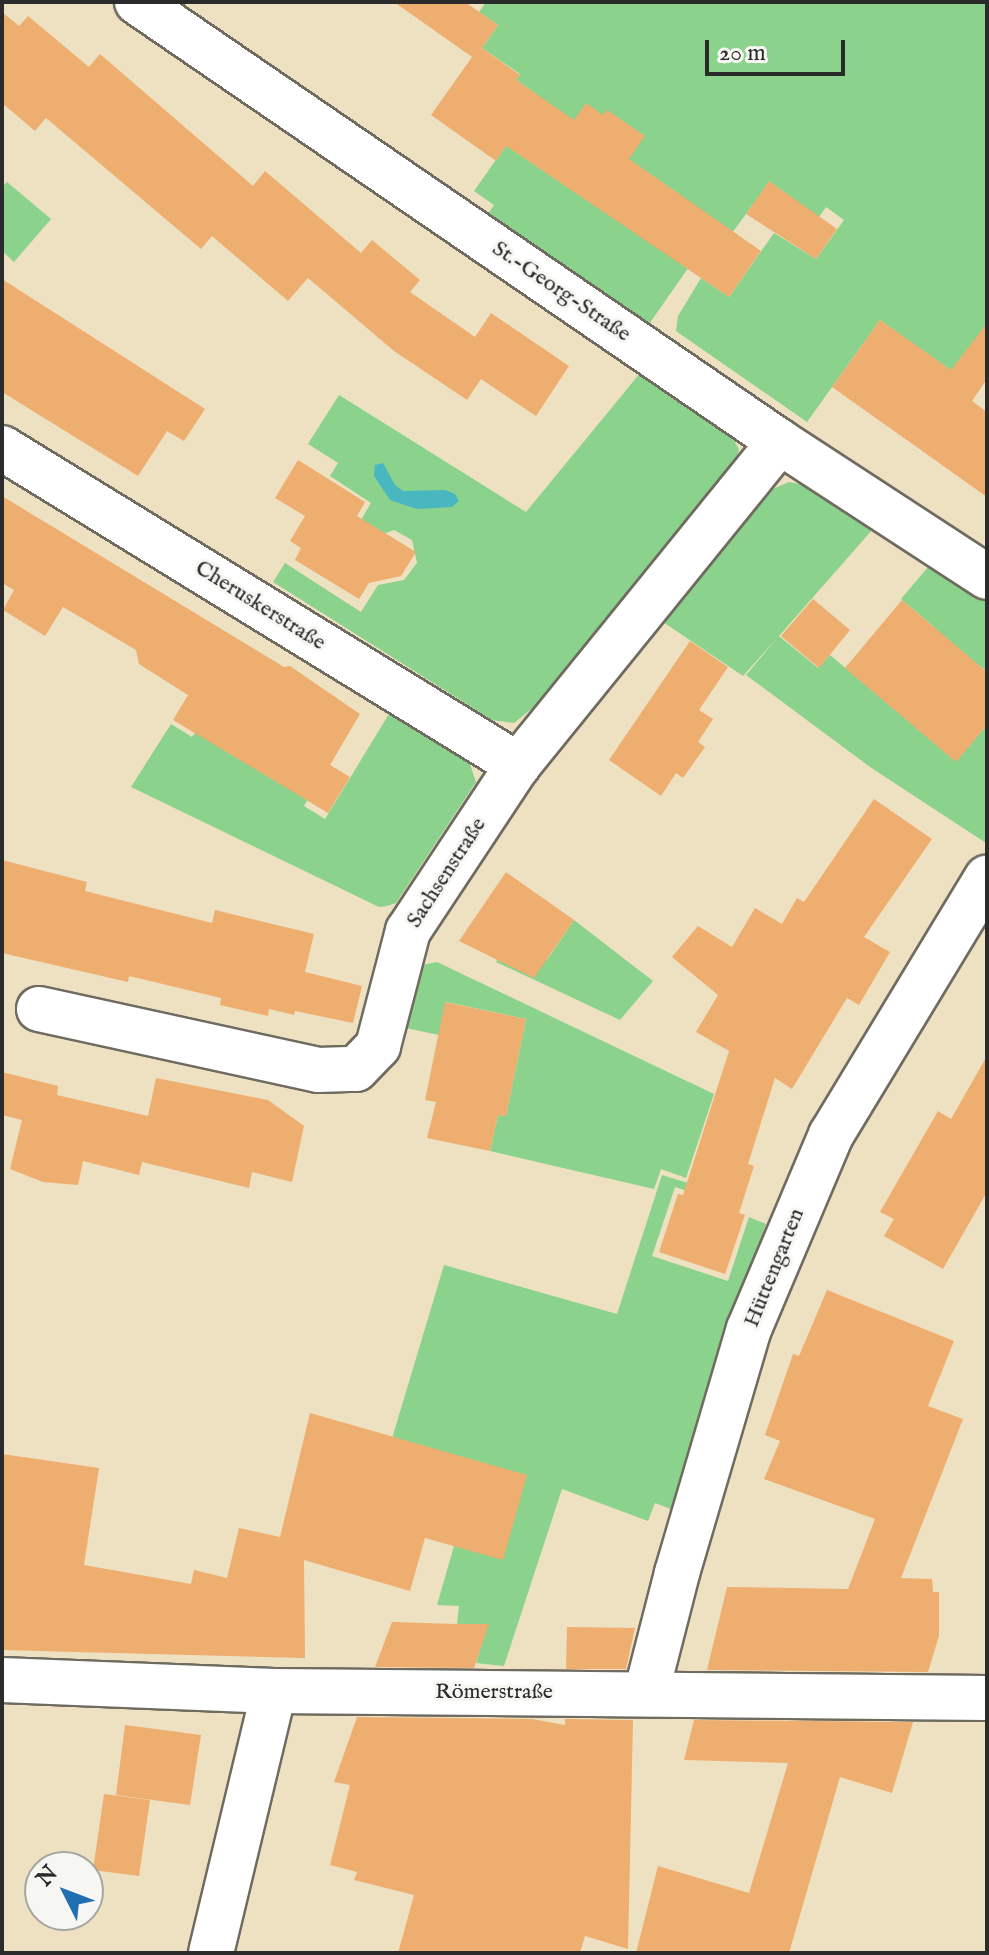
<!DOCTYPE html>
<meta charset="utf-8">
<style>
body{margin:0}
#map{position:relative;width:989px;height:1955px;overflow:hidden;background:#eee1c2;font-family:"IM FELL English",serif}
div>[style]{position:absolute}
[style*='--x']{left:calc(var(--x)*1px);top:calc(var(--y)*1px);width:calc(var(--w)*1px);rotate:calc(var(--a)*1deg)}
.green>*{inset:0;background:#8bd28c}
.water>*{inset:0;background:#48b7c0}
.building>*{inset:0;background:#edae70}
.roads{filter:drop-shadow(2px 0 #6f6b60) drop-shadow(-2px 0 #6f6b60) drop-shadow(0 2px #6f6b60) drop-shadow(0 -2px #6f6b60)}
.minor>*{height:44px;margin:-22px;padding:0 22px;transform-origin:22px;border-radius:22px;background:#fff}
span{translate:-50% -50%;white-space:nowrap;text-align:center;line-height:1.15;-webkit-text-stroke:6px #f6f6f2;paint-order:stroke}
.street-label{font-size:22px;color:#2b2b2b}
.frame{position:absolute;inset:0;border:4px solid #2b2b2b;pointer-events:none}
.north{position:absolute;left:24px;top:1851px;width:80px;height:80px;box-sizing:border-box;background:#f6f6f2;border:2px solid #a5a5a2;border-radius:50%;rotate:312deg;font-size:22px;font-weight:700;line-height:32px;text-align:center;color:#2b2b2b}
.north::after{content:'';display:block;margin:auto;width:28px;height:36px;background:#1f6fb2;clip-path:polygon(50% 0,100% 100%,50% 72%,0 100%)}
.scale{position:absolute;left:705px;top:40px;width:140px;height:36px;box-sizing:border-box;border:4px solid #2b2b2b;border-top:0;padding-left:10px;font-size:24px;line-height:28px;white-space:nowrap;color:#2b2b2b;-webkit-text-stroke:6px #f6f6f2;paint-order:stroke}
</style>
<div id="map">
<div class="green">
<div style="clip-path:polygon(486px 2px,987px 2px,987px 363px,946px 383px,936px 360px,880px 320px,807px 422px,676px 331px,678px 316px,701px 278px,729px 297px,774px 233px,816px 259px,844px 220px,826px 207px,819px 217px,769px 182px,722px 247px,709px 238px,645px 330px,486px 217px,494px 205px,474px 191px,540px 97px,516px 80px,520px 74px,482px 48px,498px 25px,479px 12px)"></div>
<div style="clip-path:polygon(7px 182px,51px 219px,14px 262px,2px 251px,2px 187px)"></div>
<div style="clip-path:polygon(641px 372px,729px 433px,739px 449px,735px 466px,540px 702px,514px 723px,492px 720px,273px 582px,285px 563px,361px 612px,378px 585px,404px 580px,417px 563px,412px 540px,394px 530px,375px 537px,358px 525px,371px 503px,330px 476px,338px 463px,308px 444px,339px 395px,526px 512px)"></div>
<div style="clip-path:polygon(789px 482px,809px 486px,880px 521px,779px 636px,818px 668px,830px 655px,956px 761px,987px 725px,986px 843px,870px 767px,746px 675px,778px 637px,743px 676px,663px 622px,773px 489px)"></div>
<div style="clip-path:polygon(933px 561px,987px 597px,987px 672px,981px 666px,974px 675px,934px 627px,901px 599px)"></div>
<div style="clip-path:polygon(392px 709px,468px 758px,476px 782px,396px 903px,387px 906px,379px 907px,131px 787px,171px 724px,192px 737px,198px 729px,309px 797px,304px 806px,325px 819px)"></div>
<div style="clip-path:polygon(574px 920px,653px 981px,620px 1020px,496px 962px,512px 936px,547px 960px)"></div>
<div style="clip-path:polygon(437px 962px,714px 1094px,686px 1178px,661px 1169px,654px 1189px,490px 1151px,498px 1115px,506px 1116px,526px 1019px,446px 1002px,439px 1035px,401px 1027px,421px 965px)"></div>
<div style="clip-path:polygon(662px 1175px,701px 1187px,699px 1195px,675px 1187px,652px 1256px,728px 1281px,749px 1217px,766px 1224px,731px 1324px,681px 1513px,655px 1503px,648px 1521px,562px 1489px,504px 1666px,476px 1663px,488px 1624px,457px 1624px,459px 1606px,437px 1605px,454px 1546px,375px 1495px,444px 1265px,617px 1314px)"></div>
</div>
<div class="water">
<div style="clip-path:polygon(383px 463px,395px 485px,403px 491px,445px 490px,455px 494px,459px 501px,452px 507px,417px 509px,390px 500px,374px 476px,375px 465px)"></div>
</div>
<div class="building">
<div style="clip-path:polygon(394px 2px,465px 2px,498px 25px,482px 48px,520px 75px,516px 80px,574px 120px,586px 103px,603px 115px,607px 110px,645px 136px,629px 159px,761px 251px,729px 297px,506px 146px,496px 161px,431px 115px,472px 57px)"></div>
<div style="clip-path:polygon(2px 12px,19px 26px,28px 16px,89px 67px,100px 54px,253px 186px,265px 171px,361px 253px,372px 240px,420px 280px,410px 292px,475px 337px,491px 313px,569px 366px,536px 416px,481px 379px,467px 400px,394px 351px,308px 278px,288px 301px,212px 236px,201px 249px,46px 118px,35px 131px,2px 103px)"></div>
<div style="clip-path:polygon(769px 181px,837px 229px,816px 259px,746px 214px)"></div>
<div style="clip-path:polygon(2px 279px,205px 409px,184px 441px,167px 431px,138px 476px,2px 392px)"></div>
<div style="clip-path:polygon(880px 320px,951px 370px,987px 323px,987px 379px,972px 401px,987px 412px,987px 497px,832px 387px)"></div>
<div style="clip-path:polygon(298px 460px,365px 502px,357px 516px,416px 552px,401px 576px,369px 583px,359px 599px,295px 560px,301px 548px,290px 541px,305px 516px,275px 498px)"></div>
<div style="clip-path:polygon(2px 496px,284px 667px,290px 666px,360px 714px,330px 765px,350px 777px,328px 813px,173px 720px,188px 695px,139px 664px,136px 650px,63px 607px,45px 636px,3px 610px,14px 590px,2px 583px)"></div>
<div style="clip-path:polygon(813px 599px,850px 630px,819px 668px,781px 636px)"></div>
<div style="clip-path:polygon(902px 600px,987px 672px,987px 725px,956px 762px,845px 668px)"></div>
<div style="clip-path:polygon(690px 641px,728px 667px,699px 710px,713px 719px,698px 742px,705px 747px,683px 778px,676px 773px,661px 796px,609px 760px)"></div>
<div style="clip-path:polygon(874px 799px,932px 839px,864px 937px,890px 952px,859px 1005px,847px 998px,792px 1089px,775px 1078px,748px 1164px,754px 1166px,739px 1213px,745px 1215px,725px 1274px,659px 1252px,678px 1194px,683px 1195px,729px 1051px,696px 1032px,718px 995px,672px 957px,698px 926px,732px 947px,755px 908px,782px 924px,797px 898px,804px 902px)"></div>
<div style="clip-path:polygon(2px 860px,87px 882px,85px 891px,212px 923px,215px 910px,314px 934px,305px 972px,362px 986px,353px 1023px,295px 1011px,294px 1015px,269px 1009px,268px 1016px,220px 1005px,221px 998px,129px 976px,128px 982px,2px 953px)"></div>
<div style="clip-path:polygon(506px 872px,574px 920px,534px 978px,459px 941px)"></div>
<div style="clip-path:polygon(445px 1002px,526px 1019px,506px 1116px,498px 1115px,490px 1151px,427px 1138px,436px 1102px,425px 1100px)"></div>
<div style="clip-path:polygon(987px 1056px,987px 1192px,943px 1269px,884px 1236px,894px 1219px,880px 1212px,938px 1111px,951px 1119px)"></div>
<div style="clip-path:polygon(2px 1072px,58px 1086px,57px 1095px,148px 1116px,156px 1078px,268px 1100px,304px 1126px,292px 1182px,252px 1172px,249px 1188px,142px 1162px,139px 1175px,83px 1161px,78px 1185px,43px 1182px,10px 1169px,22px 1120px,2px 1115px)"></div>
<div style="clip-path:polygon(827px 1290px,954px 1341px,928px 1406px,963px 1419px,901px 1578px,932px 1579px,933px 1592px,939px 1592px,939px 1636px,928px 1672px,707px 1670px,727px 1587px,848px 1589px,875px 1519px,764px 1479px,780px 1441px,765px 1435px,793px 1354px,799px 1356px)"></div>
<div style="clip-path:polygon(310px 1413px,527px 1475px,503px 1560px,425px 1538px,410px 1591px,304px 1560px,305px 1658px,2px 1650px,2px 1454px,99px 1468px,84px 1565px,191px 1584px,194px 1570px,227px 1578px,239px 1528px,280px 1537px)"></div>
<div style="clip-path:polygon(392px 1622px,457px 1624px,489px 1624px,474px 1668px,375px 1667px)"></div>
<div style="clip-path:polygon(567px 1627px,635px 1628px,626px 1669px,566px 1669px)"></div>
<div style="clip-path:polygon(357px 1717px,532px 1719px,565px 1725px,565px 1719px,633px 1720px,628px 1949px,585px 1936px,580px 1953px,398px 1953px,414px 1895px,354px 1880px,357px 1872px,330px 1865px,350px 1785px,334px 1782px)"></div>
<div style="clip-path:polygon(694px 1720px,913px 1722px,892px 1793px,840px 1777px,789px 1953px,636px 1953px,658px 1866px,749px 1893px,788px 1763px,684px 1760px)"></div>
<div style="clip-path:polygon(125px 1725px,201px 1735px,190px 1805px,116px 1795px)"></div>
<div style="clip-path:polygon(104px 1794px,150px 1800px,139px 1876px,93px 1870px)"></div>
</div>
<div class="roads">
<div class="minor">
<div style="--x:137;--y:2;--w:779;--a:34.38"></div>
<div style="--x:780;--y:442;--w:247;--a:33.1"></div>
<div style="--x:2;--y:448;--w:606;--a:31.56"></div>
<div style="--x:39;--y:1009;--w:286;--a:12.3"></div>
<div style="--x:318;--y:1070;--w:38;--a:-2"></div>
<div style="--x:356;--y:1069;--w:32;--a:-46"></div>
<div style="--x:378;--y:1046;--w:119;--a:-75.4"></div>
<div style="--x:408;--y:931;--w:199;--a:-56.5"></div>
<div style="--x:518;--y:765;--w:416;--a:-51"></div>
<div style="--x:2;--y:1680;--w:272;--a:2.3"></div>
<div style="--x:274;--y:1691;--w:713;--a:0.56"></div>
<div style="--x:646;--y:1694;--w:125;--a:-75.6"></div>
<div style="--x:677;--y:1573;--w:254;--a:-73.6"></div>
<div style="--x:749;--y:1329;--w:211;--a:-67.1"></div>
<div style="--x:831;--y:1135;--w:301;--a:-58.8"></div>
<div style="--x:211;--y:1953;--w:269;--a:-76.5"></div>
</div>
</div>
<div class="street-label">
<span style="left:561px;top:292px;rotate:34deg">St.-Georg-Straße</span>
<span style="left:260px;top:606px;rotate:32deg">Cheruskerstraße</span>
<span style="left:447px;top:873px;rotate:-57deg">Sachsenstraße</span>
<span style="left:775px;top:1268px;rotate:-68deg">Hüttengarten</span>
<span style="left:494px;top:1693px">Römerstraße</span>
</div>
<div class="frame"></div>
<div class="north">N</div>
<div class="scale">20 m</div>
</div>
